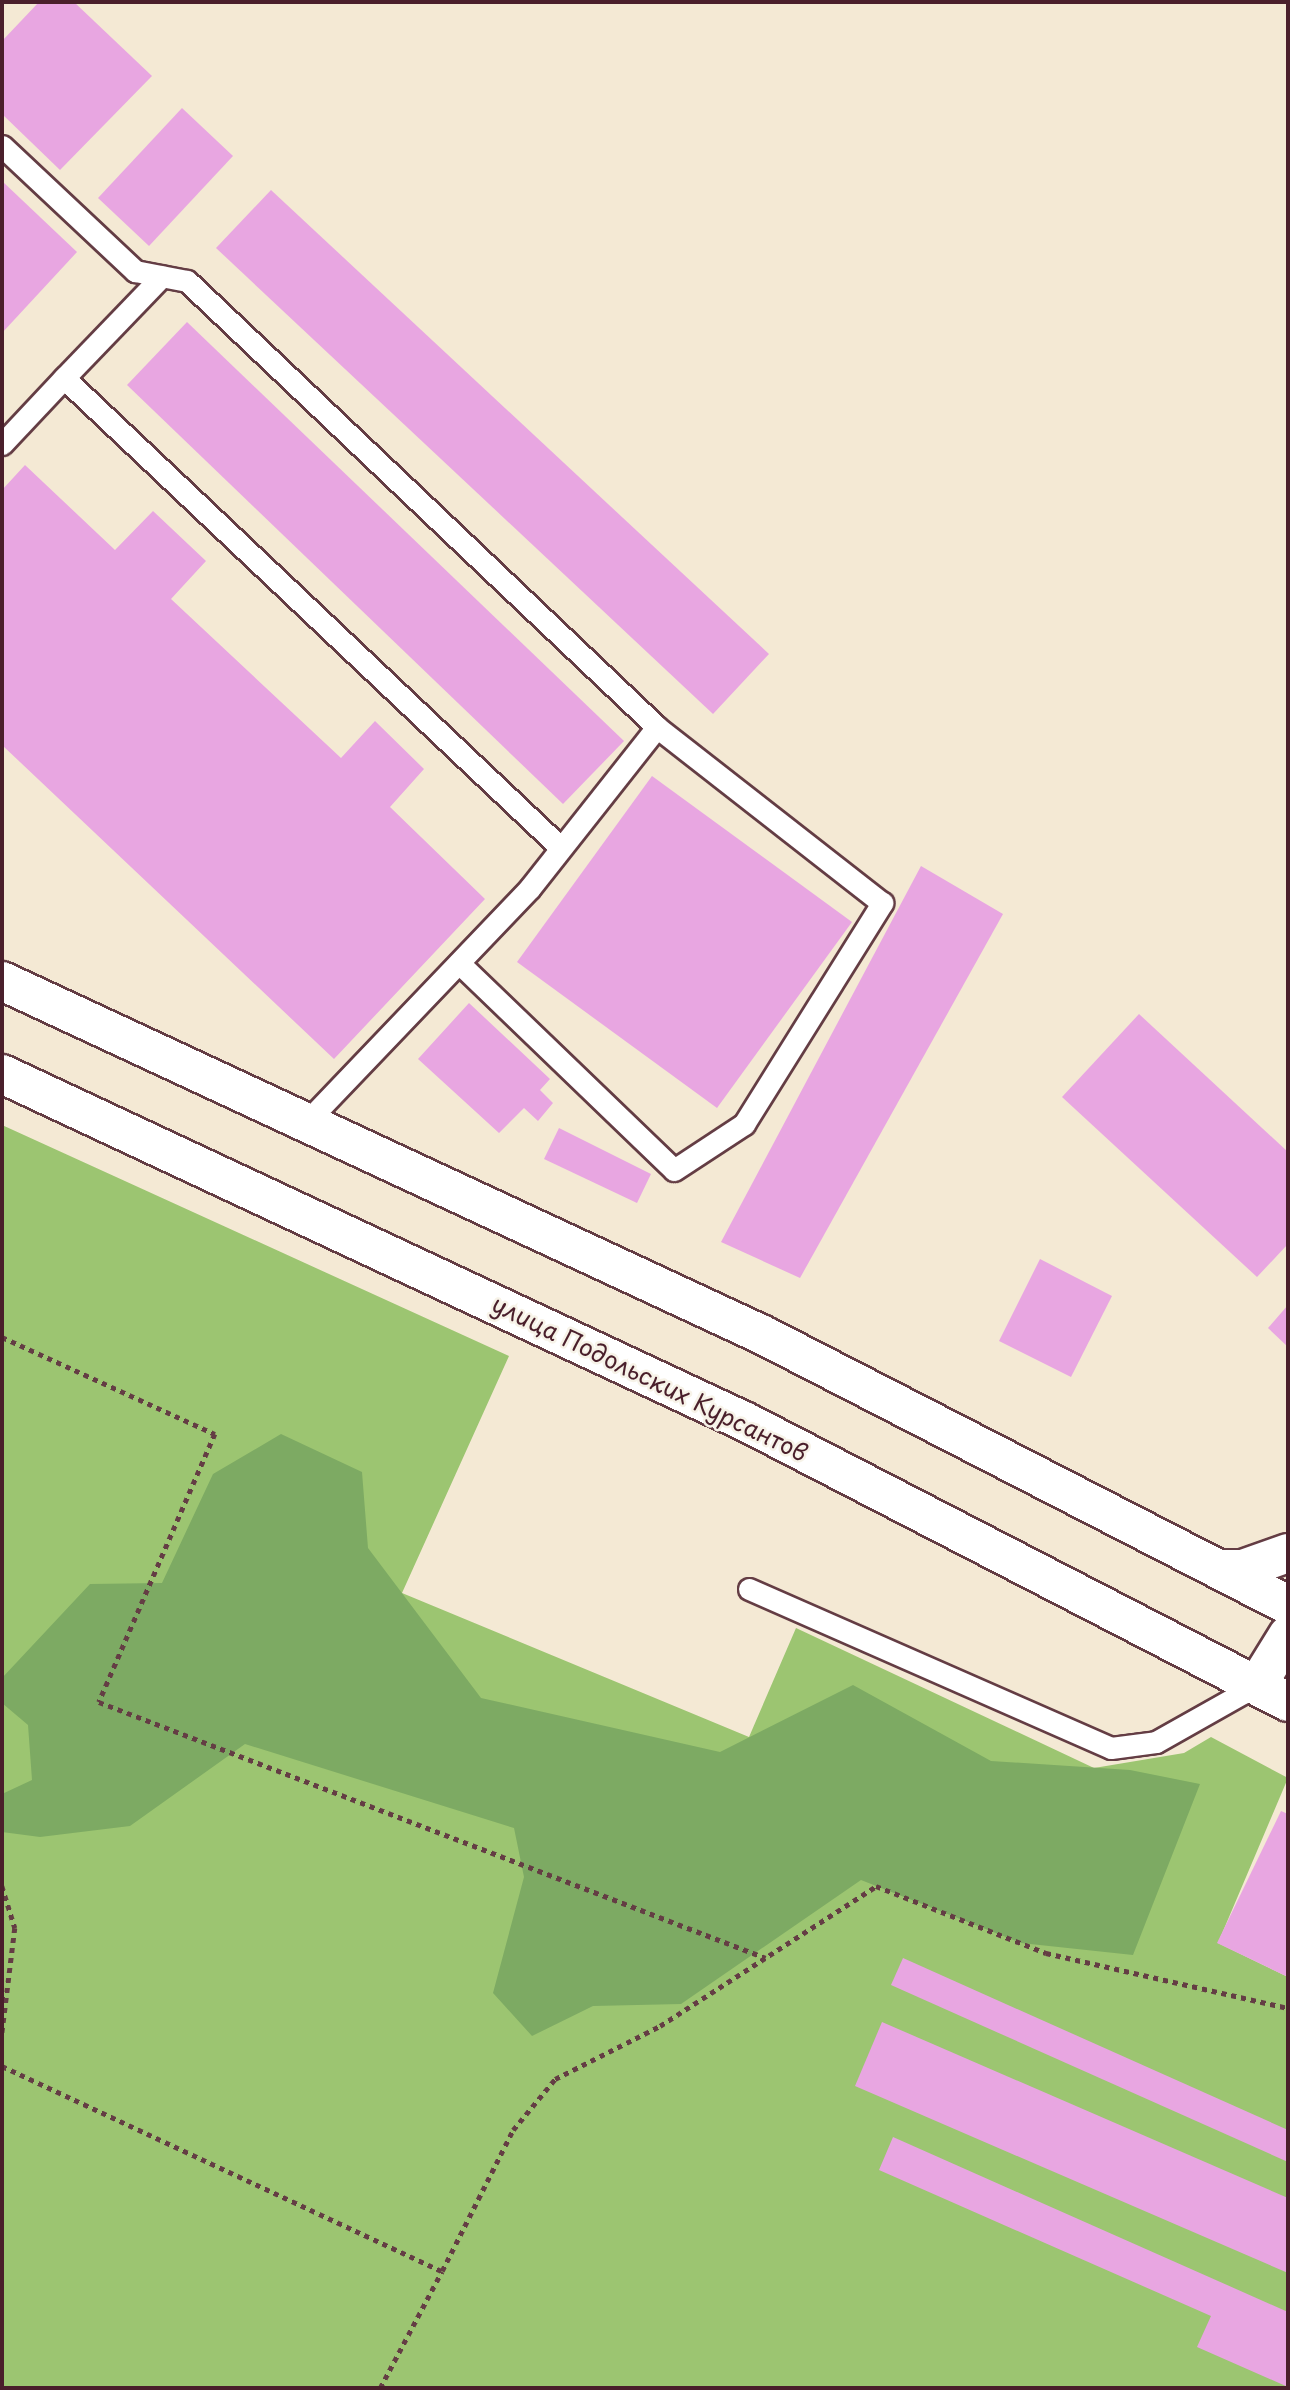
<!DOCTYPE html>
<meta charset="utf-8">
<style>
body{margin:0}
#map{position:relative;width:1290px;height:2390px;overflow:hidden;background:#f4e9d4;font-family:"Playpen Sans",sans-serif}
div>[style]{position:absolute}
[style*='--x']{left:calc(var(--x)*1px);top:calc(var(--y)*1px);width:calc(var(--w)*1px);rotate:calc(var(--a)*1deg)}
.green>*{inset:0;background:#9cc571}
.forest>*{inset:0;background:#7daa63}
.building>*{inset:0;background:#e8a6e1}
.path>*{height:4.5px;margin-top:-2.25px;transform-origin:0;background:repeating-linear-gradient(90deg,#643d44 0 5px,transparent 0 10px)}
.roads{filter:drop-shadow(2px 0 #643d44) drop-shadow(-2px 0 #643d44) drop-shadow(0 2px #643d44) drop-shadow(0 -2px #643d44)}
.lane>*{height:21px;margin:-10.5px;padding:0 10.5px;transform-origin:10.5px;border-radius:10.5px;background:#fff}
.street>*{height:38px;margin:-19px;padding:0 19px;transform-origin:19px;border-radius:19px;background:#fff}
.secondary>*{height:38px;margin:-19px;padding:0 19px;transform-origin:19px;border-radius:19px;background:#fff}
span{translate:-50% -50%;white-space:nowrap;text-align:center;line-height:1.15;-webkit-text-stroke:5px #f7f3e8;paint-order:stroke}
.street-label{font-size:24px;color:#4a1f2b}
.frame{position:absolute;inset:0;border:4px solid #4a1f2b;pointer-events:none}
</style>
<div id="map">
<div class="green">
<div style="clip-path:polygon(2px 1125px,509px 1356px,402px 1593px,749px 1737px,796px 1628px,1094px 1768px,1184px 1753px,1211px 1737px,1288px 1778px,1218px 1943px,1288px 1977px,1288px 2388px,2px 2388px)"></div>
</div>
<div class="forest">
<div style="clip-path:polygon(281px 1434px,362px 1472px,368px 1548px,481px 1698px,720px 1752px,853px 1685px,991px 1761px,1130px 1770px,1200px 1784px,1133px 1955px,1021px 1943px,861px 1880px,681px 2004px,593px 2006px,532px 2036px,493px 1993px,524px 1877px,514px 1828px,245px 1744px,130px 1826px,40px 1837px,2px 1832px,2px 1794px,32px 1780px,28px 1725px,2px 1703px,2px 1678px,90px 1584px,162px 1583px,213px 1474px)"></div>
</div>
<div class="building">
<div style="clip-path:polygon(39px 2px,74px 2px,152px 76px,60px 170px,2px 114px,2px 41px)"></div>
<div style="clip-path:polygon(182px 108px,233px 156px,149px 246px,98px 198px)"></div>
<div style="clip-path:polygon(2px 181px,77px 252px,2px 333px)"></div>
<div style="clip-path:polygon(271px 190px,769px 654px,713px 714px,216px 248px)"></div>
<div style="clip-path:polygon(187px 322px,624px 741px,563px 804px,127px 385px)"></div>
<div style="clip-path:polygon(25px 465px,115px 550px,153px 511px,206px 561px,171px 599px,341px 758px,375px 721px,424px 769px,390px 807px,485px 899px,334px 1059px,2px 745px,2px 490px)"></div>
<div style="clip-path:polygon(652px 776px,852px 922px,717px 1108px,517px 962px)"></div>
<div style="clip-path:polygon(921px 866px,1003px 914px,800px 1278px,721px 1242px)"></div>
<div style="clip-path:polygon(469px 1003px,550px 1079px,540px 1090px,553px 1103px,538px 1121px,524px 1108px,499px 1133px,418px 1059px)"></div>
<div style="clip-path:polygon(1139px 1014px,1288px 1152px,1288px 1244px,1257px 1277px,1062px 1097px)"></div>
<div style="clip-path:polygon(559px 1128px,651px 1174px,637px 1203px,544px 1159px)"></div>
<div style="clip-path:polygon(1040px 1259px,1112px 1296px,1071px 1377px,999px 1341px)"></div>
<div style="clip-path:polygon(1288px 1305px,1288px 1347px,1268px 1328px)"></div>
<div style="clip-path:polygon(1281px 1811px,1288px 1814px,1288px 1977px,1217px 1943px)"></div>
<div style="clip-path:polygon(903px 1958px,1288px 2130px,1288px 2162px,891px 1985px)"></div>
<div style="clip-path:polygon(882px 2022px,1288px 2198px,1288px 2273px,855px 2086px)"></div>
<div style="clip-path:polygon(893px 2137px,1288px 2312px,1288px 2387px,1197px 2347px,1211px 2316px,879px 2170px)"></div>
</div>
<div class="path">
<div style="--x:2;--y:1337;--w:234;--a:24.5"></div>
<div style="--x:215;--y:1434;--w:292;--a:113.4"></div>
<div style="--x:99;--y:1702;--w:714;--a:21"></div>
<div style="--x:2;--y:1886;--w:44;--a:72.8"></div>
<div style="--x:15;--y:1928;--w:107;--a:97"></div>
<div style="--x:2;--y:2066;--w:485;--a:25"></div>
<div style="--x:442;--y:2271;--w:158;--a:-63.3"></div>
<div style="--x:513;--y:2130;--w:66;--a:-50.5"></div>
<div style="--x:555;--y:2079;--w:118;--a:-26.8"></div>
<div style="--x:660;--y:2026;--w:257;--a:-32.9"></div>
<div style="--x:876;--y:1886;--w:183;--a:21.5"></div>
<div style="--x:1046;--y:1953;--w:248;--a:12.8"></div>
<div style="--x:380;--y:2388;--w:132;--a:-62.1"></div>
</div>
<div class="roads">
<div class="lane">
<div style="--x:2;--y:146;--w:183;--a:43.2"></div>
<div style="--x:135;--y:271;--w:53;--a:10.9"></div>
<div style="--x:187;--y:281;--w:648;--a:43.5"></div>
<div style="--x:657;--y:727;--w:205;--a:128.3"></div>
<div style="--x:530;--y:888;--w:323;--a:133.7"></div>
<div style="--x:64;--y:378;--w:141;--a:-46.1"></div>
<div style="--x:2;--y:444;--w:91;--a:-46.8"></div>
<div style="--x:64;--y:378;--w:684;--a:43.4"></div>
<div style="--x:459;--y:963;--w:298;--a:43.9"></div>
<div style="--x:674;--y:1170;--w:84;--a:-33.3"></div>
<div style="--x:744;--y:1124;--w:261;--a:-58"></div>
<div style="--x:882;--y:903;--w:286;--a:-142"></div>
<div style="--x:749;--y:1589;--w:395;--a:23.7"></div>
<div style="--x:1111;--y:1748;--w:45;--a:-7.6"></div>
<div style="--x:1156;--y:1742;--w:116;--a:-29.4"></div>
</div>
<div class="street">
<div style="--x:1220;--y:1569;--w:23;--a:0"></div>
<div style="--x:1243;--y:1569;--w:48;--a:-19.6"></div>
<div style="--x:1257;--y:1685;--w:59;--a:-58.2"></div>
</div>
<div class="secondary">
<div style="--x:2;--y:981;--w:839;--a:24.95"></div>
<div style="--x:763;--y:1335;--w:590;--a:27.22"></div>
<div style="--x:2;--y:1074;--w:821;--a:25.07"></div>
<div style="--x:746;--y:1422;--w:610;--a:27.32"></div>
</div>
</div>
<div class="street-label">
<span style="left:650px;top:1378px;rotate:26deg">улица Подольских Курсантов</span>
</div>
<div class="frame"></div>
</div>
